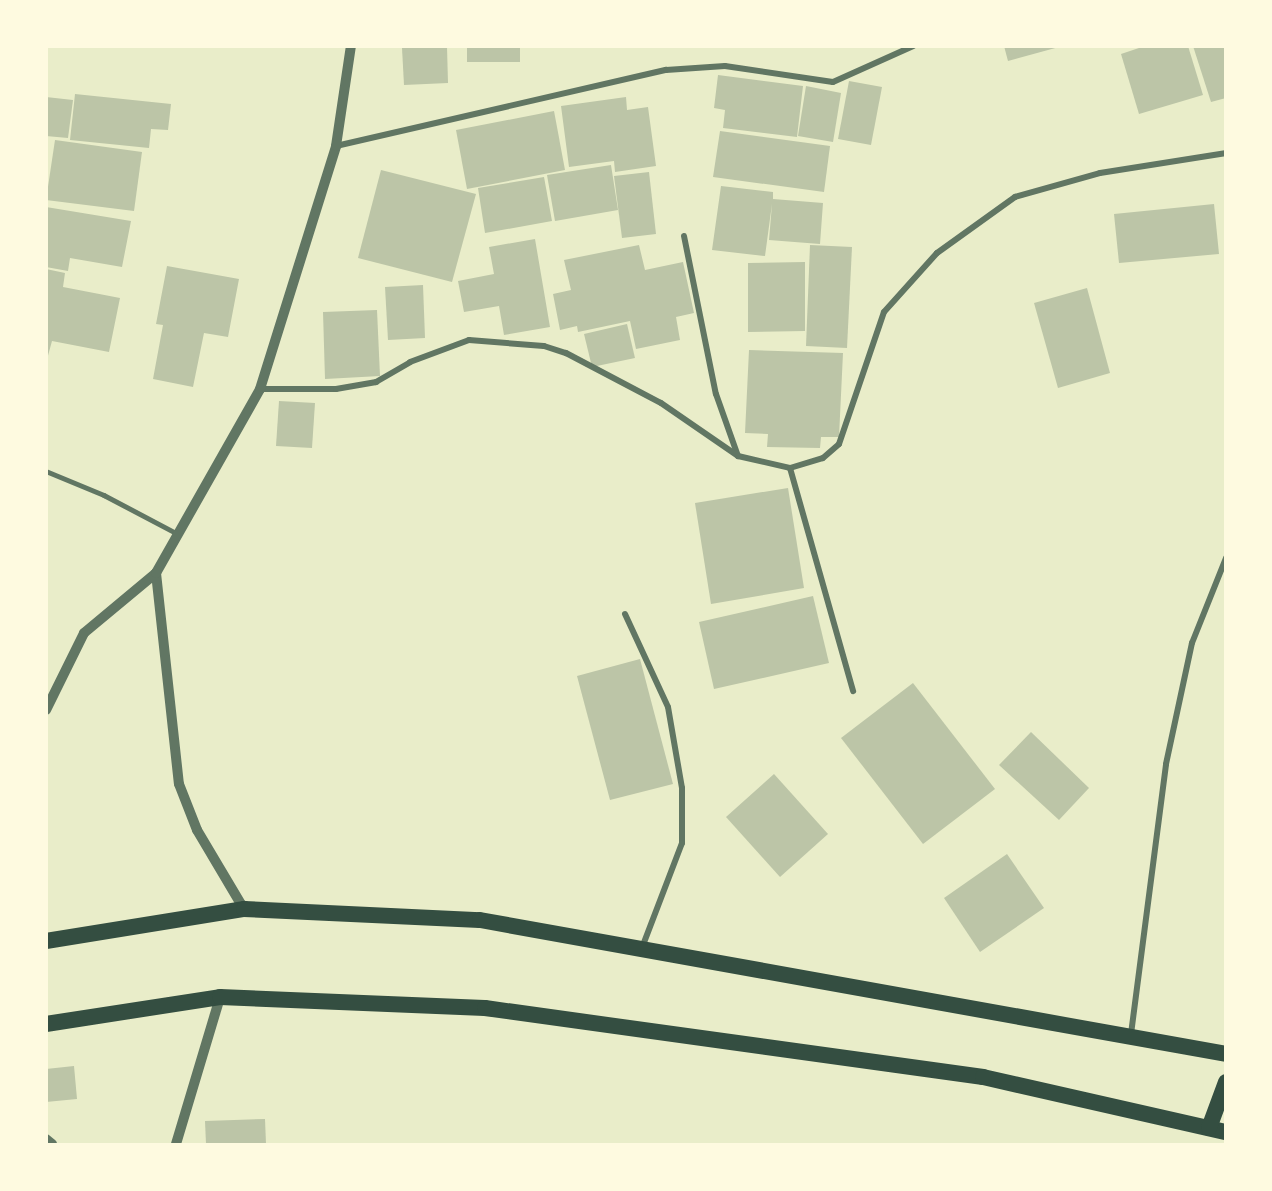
<!DOCTYPE html>
<style>
body{margin:0}
#map{position:relative;width:1272px;height:1191px;overflow:hidden;background:#e9edc9;font-family:Helvetica,sans-serif}
div>[style]{position:absolute}
[style*='--x']{left:calc(var(--x)*1px);top:calc(var(--y)*1px);width:calc(var(--w)*1px);rotate:calc(var(--a)*1deg)}
.building>*{inset:0;background:#bcc5a7}
.service>*{height:4.5px;margin:-2.25px;padding:0 2.25px;transform-origin:2.25px;border-radius:2.25px;background:#617663}
.minor>*{height:6px;margin:-3px;padding:0 3px;transform-origin:3px;border-radius:3px;background:#617663}
.tertiary>*{height:10px;margin:-5px;padding:0 5px;transform-origin:5px;border-radius:5px;background:#617663}
.trunk>*{height:16px;margin:-8px;padding:0 8px;transform-origin:8px;border-radius:8px;background:#344e41}
span{translate:-50% -50%;white-space:nowrap;text-align:center;line-height:1.15;-webkit-text-stroke:4.5px #fefae0;paint-order:stroke}
.frame{position:absolute;inset:0;border:48px solid #fefae0;pointer-events:none}
</style>
<div id="map">
<div class="building">
<div style="clip-path:polygon(467px 46px,520px 46px,520px 62px,467px 62px)"></div>
<div style="clip-path:polygon(1004px 46px,1059px 46px,1059px 47px,1008px 61px)"></div>
<div style="clip-path:polygon(1145px 46px,1188px 46px,1203px 95px,1139px 114px,1121px 54px)"></div>
<div style="clip-path:polygon(1193px 46px,1226px 46px,1226px 98px,1211px 102px)"></div>
<div style="clip-path:polygon(447px 47px,448px 83px,404px 85px,402px 48px)"></div>
<div style="clip-path:polygon(718px 75px,803px 86px,797px 137px,723px 128px,725px 110px,714px 108px)"></div>
<div style="clip-path:polygon(849px 81px,882px 87px,871px 145px,838px 139px)"></div>
<div style="clip-path:polygon(806px 86px,841px 93px,833px 142px,798px 136px)"></div>
<div style="clip-path:polygon(75px 94px,171px 104px,168px 130px,151px 129px,149px 148px,70px 140px)"></div>
<div style="clip-path:polygon(46px 97px,73px 100px,68px 138px,46px 136px)"></div>
<div style="clip-path:polygon(626px 97px,627px 110px,648px 107px,656px 166px,615px 172px,614px 161px,569px 167px,561px 106px)"></div>
<div style="clip-path:polygon(554px 111px,565px 170px,467px 189px,456px 130px)"></div>
<div style="clip-path:polygon(720px 131px,830px 146px,824px 192px,713px 177px)"></div>
<div style="clip-path:polygon(55px 140px,142px 152px,134px 211px,46px 200px)"></div>
<div style="clip-path:polygon(611px 165px,618px 210px,555px 221px,547px 175px)"></div>
<div style="clip-path:polygon(381px 170px,476px 194px,452px 282px,358px 258px)"></div>
<div style="clip-path:polygon(649px 172px,656px 234px,622px 238px,614px 176px)"></div>
<div style="clip-path:polygon(544px 177px,552px 221px,485px 233px,478px 188px)"></div>
<div style="clip-path:polygon(721px 186px,773px 192px,773px 199px,823px 203px,820px 244px,769px 240px,772px 204px,765px 256px,712px 250px)"></div>
<div style="clip-path:polygon(1214px 204px,1219px 254px,1119px 263px,1114px 214px)"></div>
<div style="clip-path:polygon(46px 207px,131px 221px,122px 267px,70px 258px,68px 271px,46px 267px)"></div>
<div style="clip-path:polygon(535px 239px,550px 327px,504px 335px,499px 306px,464px 312px,458px 281px,494px 274px,489px 247px)"></div>
<div style="clip-path:polygon(639px 245px,645px 270px,683px 262px,694px 313px,676px 317px,680px 340px,636px 349px,630px 321px,578px 332px,577px 326px,560px 330px,553px 294px,571px 290px,564px 260px)"></div>
<div style="clip-path:polygon(810px 245px,852px 247px,847px 348px,806px 346px)"></div>
<div style="clip-path:polygon(805px 262px,805px 331px,748px 332px,748px 263px)"></div>
<div style="clip-path:polygon(167px 266px,239px 279px,228px 337px,204px 333px,193px 387px,153px 379px,163px 325px,156px 324px)"></div>
<div style="clip-path:polygon(46px 269px,65px 273px,63px 287px,120px 298px,109px 352px,52px 341px,46px 363px)"></div>
<div style="clip-path:polygon(423px 285px,425px 338px,388px 340px,385px 287px)"></div>
<div style="clip-path:polygon(1087px 288px,1110px 373px,1058px 388px,1034px 303px)"></div>
<div style="clip-path:polygon(377px 310px,380px 376px,325px 379px,323px 312px)"></div>
<div style="clip-path:polygon(627px 324px,635px 358px,592px 367px,584px 334px)"></div>
<div style="clip-path:polygon(749px 350px,843px 353px,839px 437px,821px 437px,820px 448px,767px 447px,768px 434px,745px 433px)"></div>
<div style="clip-path:polygon(279px 401px,315px 403px,312px 448px,276px 446px)"></div>
<div style="clip-path:polygon(788px 488px,804px 588px,711px 604px,695px 503px)"></div>
<div style="clip-path:polygon(813px 596px,829px 663px,714px 689px,699px 622px)"></div>
<div style="clip-path:polygon(640px 659px,673px 784px,610px 800px,577px 676px)"></div>
<div style="clip-path:polygon(913px 683px,995px 789px,923px 844px,841px 738px)"></div>
<div style="clip-path:polygon(1031px 732px,1089px 788px,1059px 820px,999px 765px)"></div>
<div style="clip-path:polygon(774px 774px,828px 834px,780px 877px,726px 817px)"></div>
<div style="clip-path:polygon(1007px 854px,1044px 908px,980px 952px,944px 898px)"></div>
<div style="clip-path:polygon(74px 1066px,77px 1099px,46px 1102px,46px 1069px)"></div>
<div style="clip-path:polygon(265px 1119px,266px 1144px,206px 1144px,205px 1121px)"></div>
</div>
<div class="service">
<div style="--x:46;--y:471;--w:63;--a:22.5"></div>
<div style="--x:104;--y:495;--w:84;--a:27.8"></div>
</div>
<div class="minor">
<div style="--x:336;--y:146;--w:339;--a:-13"></div>
<div style="--x:666;--y:70;--w:59;--a:-3.9"></div>
<div style="--x:725;--y:66;--w:109;--a:8.4"></div>
<div style="--x:833;--y:82;--w:88;--a:-24.2"></div>
<div style="--x:684;--y:236;--w:161;--a:78.6"></div>
<div style="--x:716;--y:394;--w:66;--a:70.5"></div>
<div style="--x:260;--y:389;--w:76;--a:0"></div>
<div style="--x:336;--y:389;--w:41;--a:-9.9"></div>
<div style="--x:376;--y:382;--w:39;--a:-30"></div>
<div style="--x:410;--y:362;--w:63;--a:-20.4"></div>
<div style="--x:469;--y:340;--w:75;--a:4.6"></div>
<div style="--x:544;--y:346;--w:23;--a:18"></div>
<div style="--x:566;--y:353;--w:107;--a:27.8"></div>
<div style="--x:661;--y:403;--w:93;--a:34.5"></div>
<div style="--x:738;--y:456;--w:53;--a:13"></div>
<div style="--x:790;--y:468;--w:34;--a:-17"></div>
<div style="--x:823;--y:458;--w:21;--a:-41"></div>
<div style="--x:839;--y:444;--w:139;--a:-71.2"></div>
<div style="--x:884;--y:312;--w:79;--a:-48.1"></div>
<div style="--x:937;--y:253;--w:96;--a:-35.7"></div>
<div style="--x:1015;--y:197;--w:88;--a:-15.8"></div>
<div style="--x:1100;--y:173;--w:128;--a:-9"></div>
<div style="--x:790;--y:468;--w:232;--a:74.2"></div>
<div style="--x:625;--y:614;--w:102;--a:65.2"></div>
<div style="--x:668;--y:707;--w:82;--a:80.2"></div>
<div style="--x:682;--y:788;--w:55;--a:90"></div>
<div style="--x:682;--y:843;--w:112;--a:110.9"></div>
<div style="--x:1131;--y:1034;--w:272;--a:-82.6"></div>
<div style="--x:1166;--y:764;--w:124;--a:-77.9"></div>
<div style="--x:1192;--y:643;--w:92;--a:-68.2"></div>
</div>
<div class="tertiary">
<div style="--x:156;--y:573;--w:212;--a:83.8"></div>
<div style="--x:179;--y:784;--w:49;--a:68.6"></div>
<div style="--x:197;--y:830;--w:92;--a:59.3"></div>
<div style="--x:46;--y:710;--w:86;--a:-63.7"></div>
<div style="--x:84;--y:633;--w:94;--a:-39.8"></div>
<div style="--x:156;--y:573;--w:211;--a:-60.5"></div>
<div style="--x:260;--y:389;--w:255;--a:-72.6"></div>
<div style="--x:336;--y:146;--w:101;--a:-81.5"></div>
<div style="--x:46;--y:1139;--w:8;--a:40"></div>
<div style="--x:176;--y:1144;--w:153;--a:-73.3"></div>
</div>
<div class="trunk">
<div style="--x:46;--y:941;--w:201;--a:-9.2"></div>
<div style="--x:244;--y:909;--w:236;--a:2.7"></div>
<div style="--x:480;--y:920;--w:758;--a:10.18"></div>
<div style="--x:46;--y:1024;--w:176;--a:-8.8"></div>
<div style="--x:220;--y:997;--w:265;--a:2.4"></div>
<div style="--x:485;--y:1008;--w:503;--a:7.89"></div>
<div style="--x:983;--y:1077;--w:249;--a:12.8"></div>
<div style="--x:1209;--y:1128;--w:49;--a:-69.7"></div>
</div>
<div class="frame"></div>
</div>
